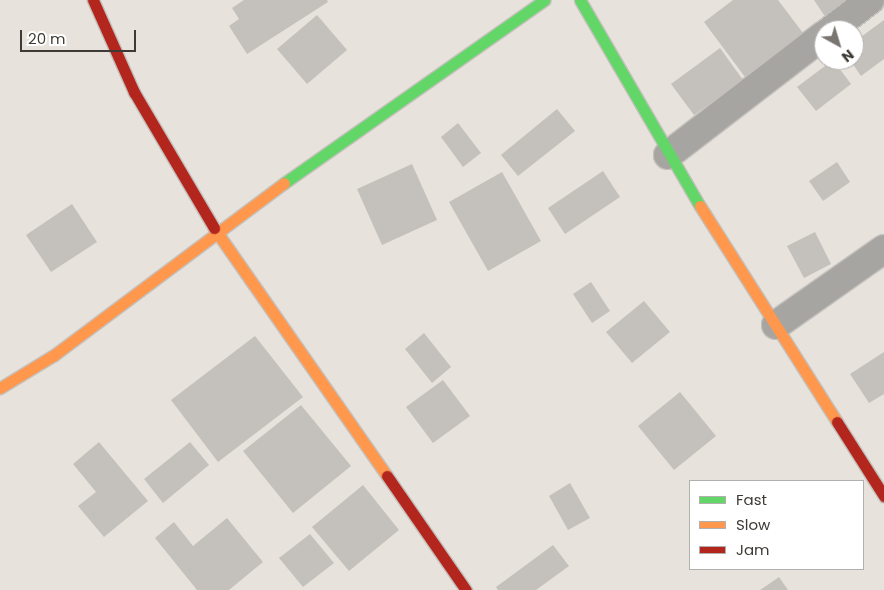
<!DOCTYPE html>
<style>
body{margin:0}
#map{position:relative;width:884px;height:590px;overflow:hidden;background:#e7e2dc;font-family:Poppins,sans-serif}
div>[style]{position:absolute}
[style*='--x']{left:calc(var(--x)*1px);top:calc(var(--y)*1px);width:calc(var(--w)*1px);rotate:calc(var(--a)*1deg)}
.building>*{inset:0;background:#c4c0bc}
.roads{filter:drop-shadow(1px 0 #c4c0bc) drop-shadow(-1px 0 #c4c0bc) drop-shadow(0 1px #c4c0bc) drop-shadow(0 -1px #c4c0bc)}
.street>*{height:28px;margin:-14px;padding:0 14px;transform-origin:14px;border-radius:14px;background:#a6a5a2}
.fast>*{height:11px;margin:-5.5px;padding:0 5.5px;transform-origin:5.5px;border-radius:5.5px;background:#63d668}
.slow>*{height:11px;margin:-5.5px;padding:0 5.5px;transform-origin:5.5px;border-radius:5.5px;background:#ff974d}
.jam>*{height:11px;margin:-5.5px;padding:0 5.5px;transform-origin:5.5px;border-radius:5.5px;background:#b3261e}
span{translate:-50% -50%;white-space:nowrap;text-align:center;line-height:1.15;-webkit-text-stroke:4px #fff;paint-order:stroke}
.legend{position:absolute;left:689px;top:480px;width:175px;height:90px;box-sizing:border-box;background:#fff;border:1px solid #b2b0af;margin:0;padding:6px 9px;list-style:none;font-size:15px;color:#3e3a36}
.legend li{display:flex;align-items:center;gap:10px;height:25px}
.legend b{width:25px;border:1px solid #b2b0af}
.north{position:absolute;left:814px;top:20px;width:50px;height:50px;box-sizing:border-box;background:#fff;border:1px solid #b2b0af;border-radius:50%;rotate:141deg;font-size:14px;font-weight:700;line-height:20px;text-align:center;color:#3e3a36}
.north::after{content:'';display:block;margin:auto;width:18px;height:22px;background:#797570;clip-path:polygon(50% 0,100% 100%,50% 72%,0 100%)}
.scale{position:absolute;left:20px;top:30px;width:116px;height:22px;box-sizing:border-box;border:2px solid #3e3a36;border-top:0;padding-left:6px;font-size:15px;line-height:18px;white-space:nowrap;color:#3e3a36;-webkit-text-stroke:4px #fff;paint-order:stroke}
</style>
<div id="map">
<div class="building">
<div style="clip-path:polygon(244px 0,327px 0,328px 2px,247px 54px,229px 26px,239px 19px,232px 8px)"></div>
<div style="clip-path:polygon(733px 0,778px 0,803px 33px,745px 77px,704px 22px)"></div>
<div style="clip-path:polygon(814px 0,854px 0,826px 18px)"></div>
<div style="clip-path:polygon(317px 15px,347px 50px,307px 84px,277px 49px)"></div>
<div style="clip-path:polygon(884px 20px,884px 59px,861px 76px,850px 60px,854px 60px,854px 42px)"></div>
<div style="clip-path:polygon(720px 48px,743px 80px,694px 115px,671px 84px)"></div>
<div style="clip-path:polygon(833px 60px,851px 84px,816px 111px,797px 87px)"></div>
<div style="clip-path:polygon(557px 109px,575px 131px,518px 176px,501px 155px)"></div>
<div style="clip-path:polygon(458px 123px,481px 153px,463px 167px,441px 137px)"></div>
<div style="clip-path:polygon(837px 162px,850px 182px,823px 201px,809px 181px)"></div>
<div style="clip-path:polygon(412px 164px,437px 220px,382px 245px,357px 189px)"></div>
<div style="clip-path:polygon(603px 171px,620px 197px,565px 234px,548px 208px)"></div>
<div style="clip-path:polygon(502px 172px,541px 241px,488px 271px,449px 202px)"></div>
<div style="clip-path:polygon(72px 204px,97px 242px,51px 272px,26px 235px)"></div>
<div style="clip-path:polygon(815px 232px,831px 264px,804px 278px,787px 246px)"></div>
<div style="clip-path:polygon(591px 282px,610px 311px,592px 323px,573px 294px)"></div>
<div style="clip-path:polygon(644px 301px,670px 332px,632px 363px,606px 332px)"></div>
<div style="clip-path:polygon(424px 333px,451px 367px,432px 383px,405px 349px)"></div>
<div style="clip-path:polygon(255px 336px,303px 397px,218px 462px,171px 400px)"></div>
<div style="clip-path:polygon(884px 352px,884px 394px,869px 403px,850px 374px)"></div>
<div style="clip-path:polygon(443px 380px,470px 416px,433px 443px,406px 407px)"></div>
<div style="clip-path:polygon(680px 392px,716px 436px,674px 470px,638px 426px)"></div>
<div style="clip-path:polygon(301px 405px,351px 466px,293px 513px,243px 451px)"></div>
<div style="clip-path:polygon(99px 442px,148px 501px,104px 537px,78px 506px,96px 492px,73px 464px)"></div>
<div style="clip-path:polygon(190px 442px,209px 465px,163px 503px,144px 479px)"></div>
<div style="clip-path:polygon(570px 483px,590px 518px,568px 530px,549px 496px)"></div>
<div style="clip-path:polygon(363px 485px,399px 530px,349px 571px,312px 527px)"></div>
<div style="clip-path:polygon(227px 518px,263px 562px,229px 590px,197px 590px,155px 538px,174px 522px,193px 546px)"></div>
<div style="clip-path:polygon(310px 534px,334px 563px,303px 587px,279px 558px)"></div>
<div style="clip-path:polygon(553px 545px,569px 566px,536px 590px,498px 590px,496px 587px)"></div>
<div style="clip-path:polygon(779px 577px,788px 590px,760px 590px)"></div>
</div>
<div class="roads">
<div class="street">
<div style="--x:831;--y:30;--w:49;--a:-37.6"></div>
<div style="--x:668;--y:155;--w:197;--a:-37.6"></div>
<div style="--x:776;--y:325;--w:132;--a:-35.1"></div>
</div>
<div class="fast">
<div style="--x:580;--y:0;--w:238;--a:59.8"></div>
<div style="--x:284;--y:183;--w:318;--a:-35.1"></div>
</div>
<div class="slow">
<div style="--x:700;--y:206;--w:256;--a:57.6"></div>
<div style="--x:214;--y:228;--w:302;--a:55.1"></div>
<div style="--x:0;--y:388;--w:63;--a:-31.4"></div>
<div style="--x:54;--y:355;--w:287;--a:-36.8"></div>
</div>
<div class="jam">
<div style="--x:93;--y:0;--w:101;--a:66"></div>
<div style="--x:134;--y:92;--w:158;--a:59.5"></div>
<div style="--x:837;--y:422;--w:88;--a:57.6"></div>
<div style="--x:387;--y:476;--w:139;--a:55.3"></div>
</div>
</div>
<ul class="legend">
<li><b style="height:6px;background:#63d668"></b>Fast</li>
<li><b style="height:6px;background:#ff974d"></b>Slow</li>
<li><b style="height:6px;background:#b3261e"></b>Jam</li>
</ul>
<div class="north">N</div>
<div class="scale">20 m</div>
</div>
